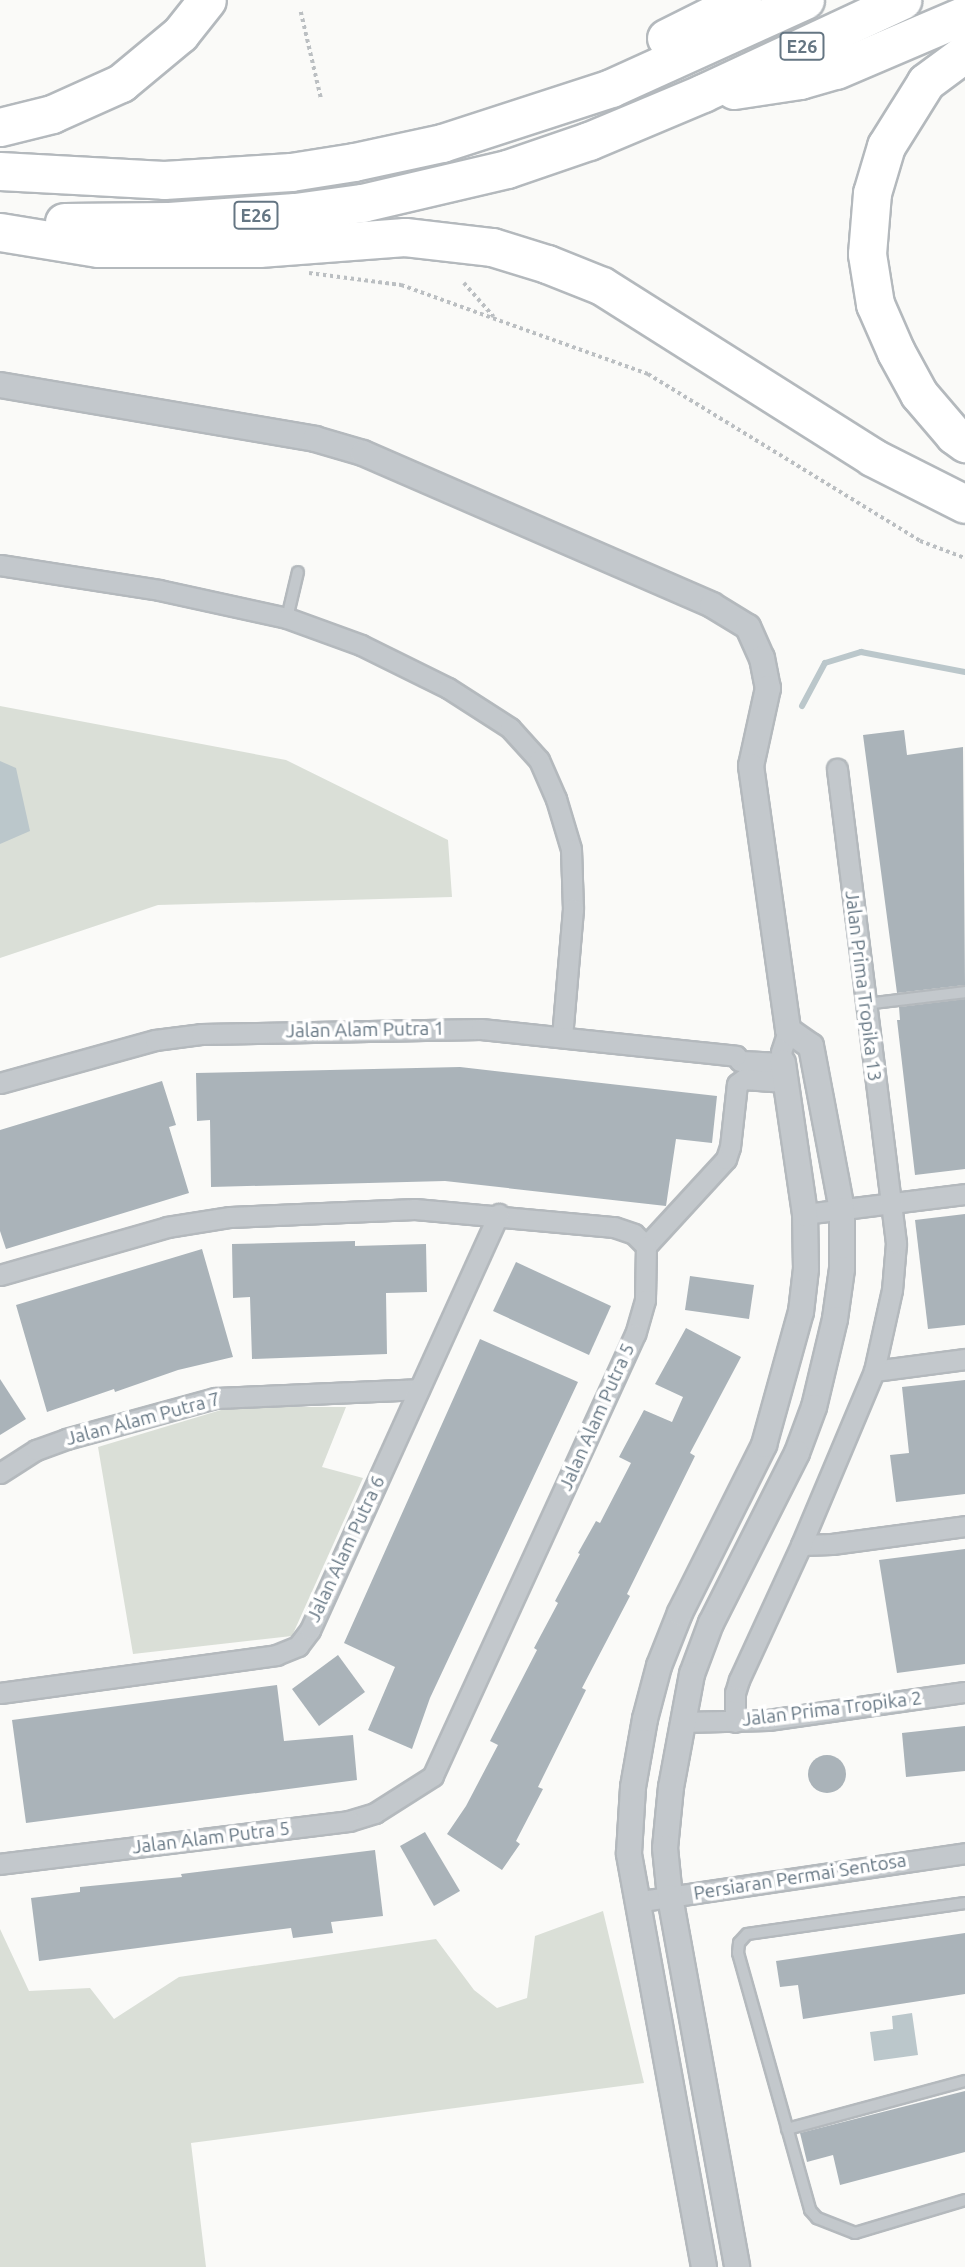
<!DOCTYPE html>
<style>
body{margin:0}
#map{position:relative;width:965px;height:2267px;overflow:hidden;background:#fafaf8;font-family:Ubuntu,sans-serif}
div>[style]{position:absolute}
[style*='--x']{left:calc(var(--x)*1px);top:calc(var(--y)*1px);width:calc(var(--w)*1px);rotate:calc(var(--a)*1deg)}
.green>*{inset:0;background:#dadfd7}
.water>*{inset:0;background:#bbc7cb}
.stream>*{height:6px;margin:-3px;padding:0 3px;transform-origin:3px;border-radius:3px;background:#bbc7cb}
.building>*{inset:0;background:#aab3b9}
.round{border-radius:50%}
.path>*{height:3.5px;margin-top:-1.75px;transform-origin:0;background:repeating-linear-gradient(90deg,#bbbfc2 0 3.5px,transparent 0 7px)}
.roads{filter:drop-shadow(2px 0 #b4b9bd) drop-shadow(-2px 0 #b4b9bd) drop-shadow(0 2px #b4b9bd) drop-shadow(0 -2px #b4b9bd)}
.service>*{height:10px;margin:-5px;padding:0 5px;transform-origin:5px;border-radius:5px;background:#c3c8cc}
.minor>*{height:19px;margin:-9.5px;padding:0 9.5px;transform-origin:9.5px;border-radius:9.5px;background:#c3c8cc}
.tertiary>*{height:24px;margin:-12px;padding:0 12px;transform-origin:12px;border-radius:12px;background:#c3c8cc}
.motorway>*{height:37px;margin:-18.5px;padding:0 18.5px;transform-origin:18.5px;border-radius:18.5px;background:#fff}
span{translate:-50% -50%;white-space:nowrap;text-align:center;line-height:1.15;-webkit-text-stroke:7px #fff;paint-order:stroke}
.shield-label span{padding:2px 5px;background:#fff;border:2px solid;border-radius:5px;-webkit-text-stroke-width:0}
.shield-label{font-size:18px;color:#657683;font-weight:700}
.street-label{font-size:19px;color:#657683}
</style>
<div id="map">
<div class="green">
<div style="clip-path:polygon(0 706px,286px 760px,448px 840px,452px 897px,158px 905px,0 958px)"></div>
<div style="clip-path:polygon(231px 1407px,346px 1407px,322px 1467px,363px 1478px,292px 1636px,133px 1654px,98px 1447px)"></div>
<div style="clip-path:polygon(603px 1911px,644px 2083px,191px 2143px,206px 2267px,0 2267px,0 1929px,29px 1991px,90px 1988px,114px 2019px,179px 1977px,436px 1939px,474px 1990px,497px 2008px,527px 1998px,535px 1936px)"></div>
</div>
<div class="water">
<div style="clip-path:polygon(0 761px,16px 768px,30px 831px,0 844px)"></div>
<div style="clip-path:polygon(912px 2013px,918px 2055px,874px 2061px,870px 2032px,893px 2029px,892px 2016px)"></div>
</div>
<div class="stream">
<div style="--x:802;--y:706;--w:49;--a:-61.9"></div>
<div style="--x:825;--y:663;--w:38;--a:-17"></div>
<div style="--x:861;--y:652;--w:106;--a:10.9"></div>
</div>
<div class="building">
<div style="clip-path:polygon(904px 730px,907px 755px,963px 747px,965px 985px,897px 993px,863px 735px)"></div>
<div style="clip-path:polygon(965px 999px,965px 1169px,915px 1175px,897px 1020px,900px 1020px,899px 1007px)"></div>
<div style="clip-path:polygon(460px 1067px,717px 1096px,712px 1143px,676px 1139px,666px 1206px,445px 1181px,211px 1187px,210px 1120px,197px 1121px,196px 1073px)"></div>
<div style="clip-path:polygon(162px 1081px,176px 1125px,169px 1127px,189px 1193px,6px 1249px,0 1231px,0 1130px)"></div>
<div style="clip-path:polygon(965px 1214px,965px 1325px,928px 1329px,915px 1220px)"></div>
<div style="clip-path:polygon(355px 1241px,355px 1246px,426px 1244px,427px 1292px,386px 1293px,387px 1354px,252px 1359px,250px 1297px,233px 1298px,232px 1244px)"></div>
<div style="clip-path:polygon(202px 1249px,233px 1357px,178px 1370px,115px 1392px,114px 1389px,47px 1412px,16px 1305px)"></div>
<div style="clip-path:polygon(516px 1262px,611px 1306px,589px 1355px,493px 1311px)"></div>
<div style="clip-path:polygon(690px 1276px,754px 1285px,749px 1319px,685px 1310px)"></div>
<div style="clip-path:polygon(686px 1328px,741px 1357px,690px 1453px,695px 1456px,627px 1594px,630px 1596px,582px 1688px,586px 1690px,538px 1787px,543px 1789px,516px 1841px,520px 1844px,502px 1870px,447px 1834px,466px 1806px,498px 1745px,490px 1741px,537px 1650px,534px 1648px,558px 1603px,555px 1601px,580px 1554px,578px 1553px,596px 1521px,600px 1523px,631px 1463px,619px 1457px,644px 1410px,672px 1422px,683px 1397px,655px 1384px)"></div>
<div style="clip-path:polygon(480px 1339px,578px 1382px,430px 1698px,412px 1749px,368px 1730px,395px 1667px,344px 1643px)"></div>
<div style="clip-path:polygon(0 1379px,26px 1419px,0 1435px)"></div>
<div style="clip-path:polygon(965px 1380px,965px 1494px,896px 1502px,890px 1455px,909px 1453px,902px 1387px)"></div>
<div style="clip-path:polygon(965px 1549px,965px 1664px,897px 1673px,879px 1560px)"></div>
<div style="clip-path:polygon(338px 1655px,365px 1692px,319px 1726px,292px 1689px)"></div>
<div style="clip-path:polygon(277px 1685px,284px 1741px,353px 1735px,357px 1780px,26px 1823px,12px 1720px)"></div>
<div style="clip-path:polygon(965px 1726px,965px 1771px,906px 1777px,902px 1733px)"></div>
<div class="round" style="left:808px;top:1755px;width:38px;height:38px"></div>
<div style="clip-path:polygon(425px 1832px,460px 1891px,434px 1906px,400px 1846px)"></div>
<div style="clip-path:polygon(375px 1850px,383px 1916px,331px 1922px,333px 1933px,293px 1938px,291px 1928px,39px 1961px,31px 1898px,80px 1892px,80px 1887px,182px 1877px,181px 1874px)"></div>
<div style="clip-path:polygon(965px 1933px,965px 1994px,803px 2019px,798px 1985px,780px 1987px,776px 1961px)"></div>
<div style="clip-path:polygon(965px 2091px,965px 2152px,840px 2185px,833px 2155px,807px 2162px,800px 2133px)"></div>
</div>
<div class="path">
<div style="--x:301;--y:12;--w:88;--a:76.9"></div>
<div style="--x:309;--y:273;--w:93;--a:7.4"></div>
<div style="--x:401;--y:285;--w:263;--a:19.8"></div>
<div style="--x:648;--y:374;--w:319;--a:31.5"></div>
<div style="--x:920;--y:541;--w:48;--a:20.7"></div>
<div style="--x:464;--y:283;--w:45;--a:48.6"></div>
</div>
<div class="roads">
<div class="service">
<div style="--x:287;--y:618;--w:47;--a:-76.6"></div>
<div style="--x:865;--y:1004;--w:101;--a:-6.8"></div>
<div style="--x:965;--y:1903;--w:220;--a:171.9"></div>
<div style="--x:747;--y:1934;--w:12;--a:132"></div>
<div style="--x:739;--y:1943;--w:10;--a:96"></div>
<div style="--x:738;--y:1953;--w:267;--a:74.3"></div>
<div style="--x:810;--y:2210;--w:11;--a:49"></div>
<div style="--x:817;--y:2218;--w:41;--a:21.5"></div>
<div style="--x:855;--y:2233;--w:115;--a:-16.7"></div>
<div style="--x:787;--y:2129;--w:184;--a:-15.1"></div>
</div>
<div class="minor">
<div style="--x:0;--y:565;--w:161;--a:8.9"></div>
<div style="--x:159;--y:590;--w:131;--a:12.3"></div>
<div style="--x:287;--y:618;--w:79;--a:20"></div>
<div style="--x:361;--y:645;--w:97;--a:26.3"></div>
<div style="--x:448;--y:688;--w:74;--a:32.8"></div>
<div style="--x:510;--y:728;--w:43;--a:47.8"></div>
<div style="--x:539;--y:760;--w:43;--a:66.4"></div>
<div style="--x:556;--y:799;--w:52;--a:73.3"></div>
<div style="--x:571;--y:849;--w:60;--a:88.1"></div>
<div style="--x:573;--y:909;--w:128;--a:94.9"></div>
<div style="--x:736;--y:1056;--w:6;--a:51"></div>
<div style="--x:740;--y:1061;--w:43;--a:2.7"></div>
<div style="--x:783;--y:1063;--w:11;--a:-100"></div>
<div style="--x:781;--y:1052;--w:23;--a:-72"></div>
<div style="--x:0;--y:1083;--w:161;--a:-15.5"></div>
<div style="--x:155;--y:1040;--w:46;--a:-7.4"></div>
<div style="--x:201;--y:1034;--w:280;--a:-1"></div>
<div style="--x:481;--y:1029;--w:256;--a:6"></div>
<div style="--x:805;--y:1214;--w:161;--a:-7.1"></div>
<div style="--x:646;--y:1246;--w:118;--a:-47.4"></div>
<div style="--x:726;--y:1159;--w:13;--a:-72"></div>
<div style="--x:730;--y:1147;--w:63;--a:-83.7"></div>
<div style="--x:737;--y:1084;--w:9;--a:-36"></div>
<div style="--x:744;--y:1079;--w:41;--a:4.2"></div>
<div style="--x:0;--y:1275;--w:174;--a:-16"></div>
<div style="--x:167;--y:1227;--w:64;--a:-9"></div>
<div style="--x:230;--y:1217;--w:185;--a:-2.5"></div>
<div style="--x:415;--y:1209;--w:200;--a:5.2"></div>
<div style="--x:614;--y:1227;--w:21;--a:19"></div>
<div style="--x:634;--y:1234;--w:17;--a:45"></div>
<div style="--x:646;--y:1246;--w:54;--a:91.1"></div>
<div style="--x:645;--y:1300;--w:35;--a:106"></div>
<div style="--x:635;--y:1334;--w:486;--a:114.6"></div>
<div style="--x:433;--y:1776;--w:69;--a:147.5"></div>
<div style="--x:375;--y:1813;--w:27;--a:163"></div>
<div style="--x:349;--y:1821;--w:352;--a:173"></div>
<div style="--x:874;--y:1371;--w:92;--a:-7.5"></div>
<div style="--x:0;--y:1473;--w:43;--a:-32.6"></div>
<div style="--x:36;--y:1450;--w:32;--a:-20"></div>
<div style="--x:66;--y:1439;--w:155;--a:-15.4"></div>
<div style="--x:215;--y:1398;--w:204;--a:-2.5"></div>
<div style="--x:801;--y:1545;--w:31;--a:-2"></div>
<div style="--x:832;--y:1544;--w:134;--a:-7.7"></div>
<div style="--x:0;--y:1693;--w:279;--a:-7.8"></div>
<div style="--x:276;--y:1655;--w:24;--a:-22"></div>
<div style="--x:298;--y:1646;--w:20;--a:-53"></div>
<div style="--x:310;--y:1630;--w:457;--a:-65.6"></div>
<div style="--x:681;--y:1722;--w:87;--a:-1.3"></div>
<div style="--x:768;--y:1720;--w:199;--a:-8.1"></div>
<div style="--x:735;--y:1722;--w:29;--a:-90"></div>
<div style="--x:735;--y:1693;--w:14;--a:-73"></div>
<div style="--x:739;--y:1680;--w:149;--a:-65.3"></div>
<div style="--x:801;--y:1545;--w:189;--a:-67.2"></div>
<div style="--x:874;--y:1371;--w:83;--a:-77.5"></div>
<div style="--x:892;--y:1290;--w:47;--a:-85.1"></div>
<div style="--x:896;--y:1243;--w:478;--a:-97.1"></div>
<div style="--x:635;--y:1902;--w:334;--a:-8.4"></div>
</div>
<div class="tertiary">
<div style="--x:0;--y:385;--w:320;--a:9.7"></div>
<div style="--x:315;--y:439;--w:50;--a:16.3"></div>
<div style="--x:363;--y:453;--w:381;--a:23.5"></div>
<div style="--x:712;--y:605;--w:42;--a:31.4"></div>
<div style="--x:748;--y:627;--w:34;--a:66"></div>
<div style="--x:762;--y:658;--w:31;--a:79"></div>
<div style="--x:768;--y:688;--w:80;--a:102.3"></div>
<div style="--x:751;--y:766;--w:267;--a:82"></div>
<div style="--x:788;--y:1030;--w:28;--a:35"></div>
<div style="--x:811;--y:1046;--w:167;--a:79.3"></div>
<div style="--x:842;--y:1210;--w:59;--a:90"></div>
<div style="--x:842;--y:1269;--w:50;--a:98"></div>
<div style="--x:835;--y:1319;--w:90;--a:103.4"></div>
<div style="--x:814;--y:1407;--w:49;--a:110.3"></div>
<div style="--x:797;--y:1453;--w:191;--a:116.8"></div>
<div style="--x:711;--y:1623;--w:54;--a:110.4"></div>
<div style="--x:692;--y:1674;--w:115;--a:100.5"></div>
<div style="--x:671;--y:1787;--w:61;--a:95.6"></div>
<div style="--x:665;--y:1848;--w:49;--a:84.2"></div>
<div style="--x:670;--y:1897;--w:376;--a:79.7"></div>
<div style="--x:704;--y:2267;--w:421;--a:-100.3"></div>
<div style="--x:629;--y:1853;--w:66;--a:-86.5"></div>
<div style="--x:633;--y:1787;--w:69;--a:-80"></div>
<div style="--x:645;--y:1719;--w:55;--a:-75.2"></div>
<div style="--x:659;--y:1666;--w:57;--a:-68.4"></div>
<div style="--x:680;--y:1613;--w:188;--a:-63.4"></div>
<div style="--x:764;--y:1445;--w:138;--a:-74.5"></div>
<div style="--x:801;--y:1312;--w:43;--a:-83.4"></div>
<div style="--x:806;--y:1269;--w:55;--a:-91"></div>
<div style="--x:805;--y:1214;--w:153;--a:-98.3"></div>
</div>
<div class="motorway">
<div style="--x:666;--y:38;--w:85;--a:-26.6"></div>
<div style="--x:965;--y:53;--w:49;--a:143.4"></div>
<div style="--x:926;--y:82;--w:75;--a:122"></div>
<div style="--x:886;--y:146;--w:49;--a:106.6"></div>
<div style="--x:872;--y:193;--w:61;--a:94.7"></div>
<div style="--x:867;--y:254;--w:51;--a:80.9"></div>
<div style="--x:875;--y:304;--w:52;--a:66.4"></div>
<div style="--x:896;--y:352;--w:48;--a:61.3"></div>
<div style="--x:919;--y:394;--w:54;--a:49.5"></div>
<div style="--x:954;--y:435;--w:14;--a:36"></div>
<div style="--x:734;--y:90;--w:67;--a:-8.6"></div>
<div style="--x:800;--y:80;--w:37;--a:-16"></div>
<div style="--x:836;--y:70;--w:140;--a:-23.1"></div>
<div style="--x:0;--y:127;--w:54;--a:-14"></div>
<div style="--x:52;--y:114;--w:76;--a:-24.2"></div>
<div style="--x:121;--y:83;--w:77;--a:-39.7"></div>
<div style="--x:180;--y:34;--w:43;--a:-51.5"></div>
<div style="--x:0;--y:171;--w:164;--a:3.1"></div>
<div style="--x:164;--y:180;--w:127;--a:-3.6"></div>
<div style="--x:291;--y:172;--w:64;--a:-9"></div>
<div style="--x:354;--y:162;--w:90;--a:-12.2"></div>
<div style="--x:442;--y:143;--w:178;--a:-18"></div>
<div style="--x:611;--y:88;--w:213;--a:-24.4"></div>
<div style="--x:64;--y:222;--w:105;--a:-0.5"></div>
<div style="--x:169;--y:221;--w:126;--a:-4.1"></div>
<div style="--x:295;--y:212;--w:68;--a:-7.7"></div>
<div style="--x:362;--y:203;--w:149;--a:-13.2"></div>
<div style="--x:507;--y:169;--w:87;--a:-18.9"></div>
<div style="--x:589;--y:141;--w:124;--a:-22.8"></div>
<div style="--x:703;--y:93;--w:220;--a:-25"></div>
<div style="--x:0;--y:232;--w:99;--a:9.3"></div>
<div style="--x:98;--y:248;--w:161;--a:0"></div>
<div style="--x:259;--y:248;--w:146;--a:-4.3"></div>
<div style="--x:405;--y:237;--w:88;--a:6.6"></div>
<div style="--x:492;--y:247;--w:58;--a:17.2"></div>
<div style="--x:547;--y:264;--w:59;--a:21.8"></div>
<div style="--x:602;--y:286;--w:320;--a:32.3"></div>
<div style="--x:872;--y:457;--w:104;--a:26.8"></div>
</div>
</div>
<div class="shield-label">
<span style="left:802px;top:46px">E26</span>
<span style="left:256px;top:215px">E26</span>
</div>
<div class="street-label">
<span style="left:863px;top:986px;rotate:83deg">Jalan Prima Tropika 13</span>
<span style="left:365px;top:1030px;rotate:-1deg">Jalan Alam Putra 1</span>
<span style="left:597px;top:1417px;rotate:-66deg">Jalan Alam Putra 5</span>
<span style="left:143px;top:1419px;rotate:-15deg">Jalan Alam Putra 7</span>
<span style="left:346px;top:1549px;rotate:-65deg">Jalan Alam Putra 6</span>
<span style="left:832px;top:1709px;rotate:-7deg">Jalan Prima Tropika 2</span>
<span style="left:211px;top:1838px;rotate:-7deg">Jalan Alam Putra 5</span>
<span style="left:800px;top:1877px;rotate:-9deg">Persiaran Permai Sentosa</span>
</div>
</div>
